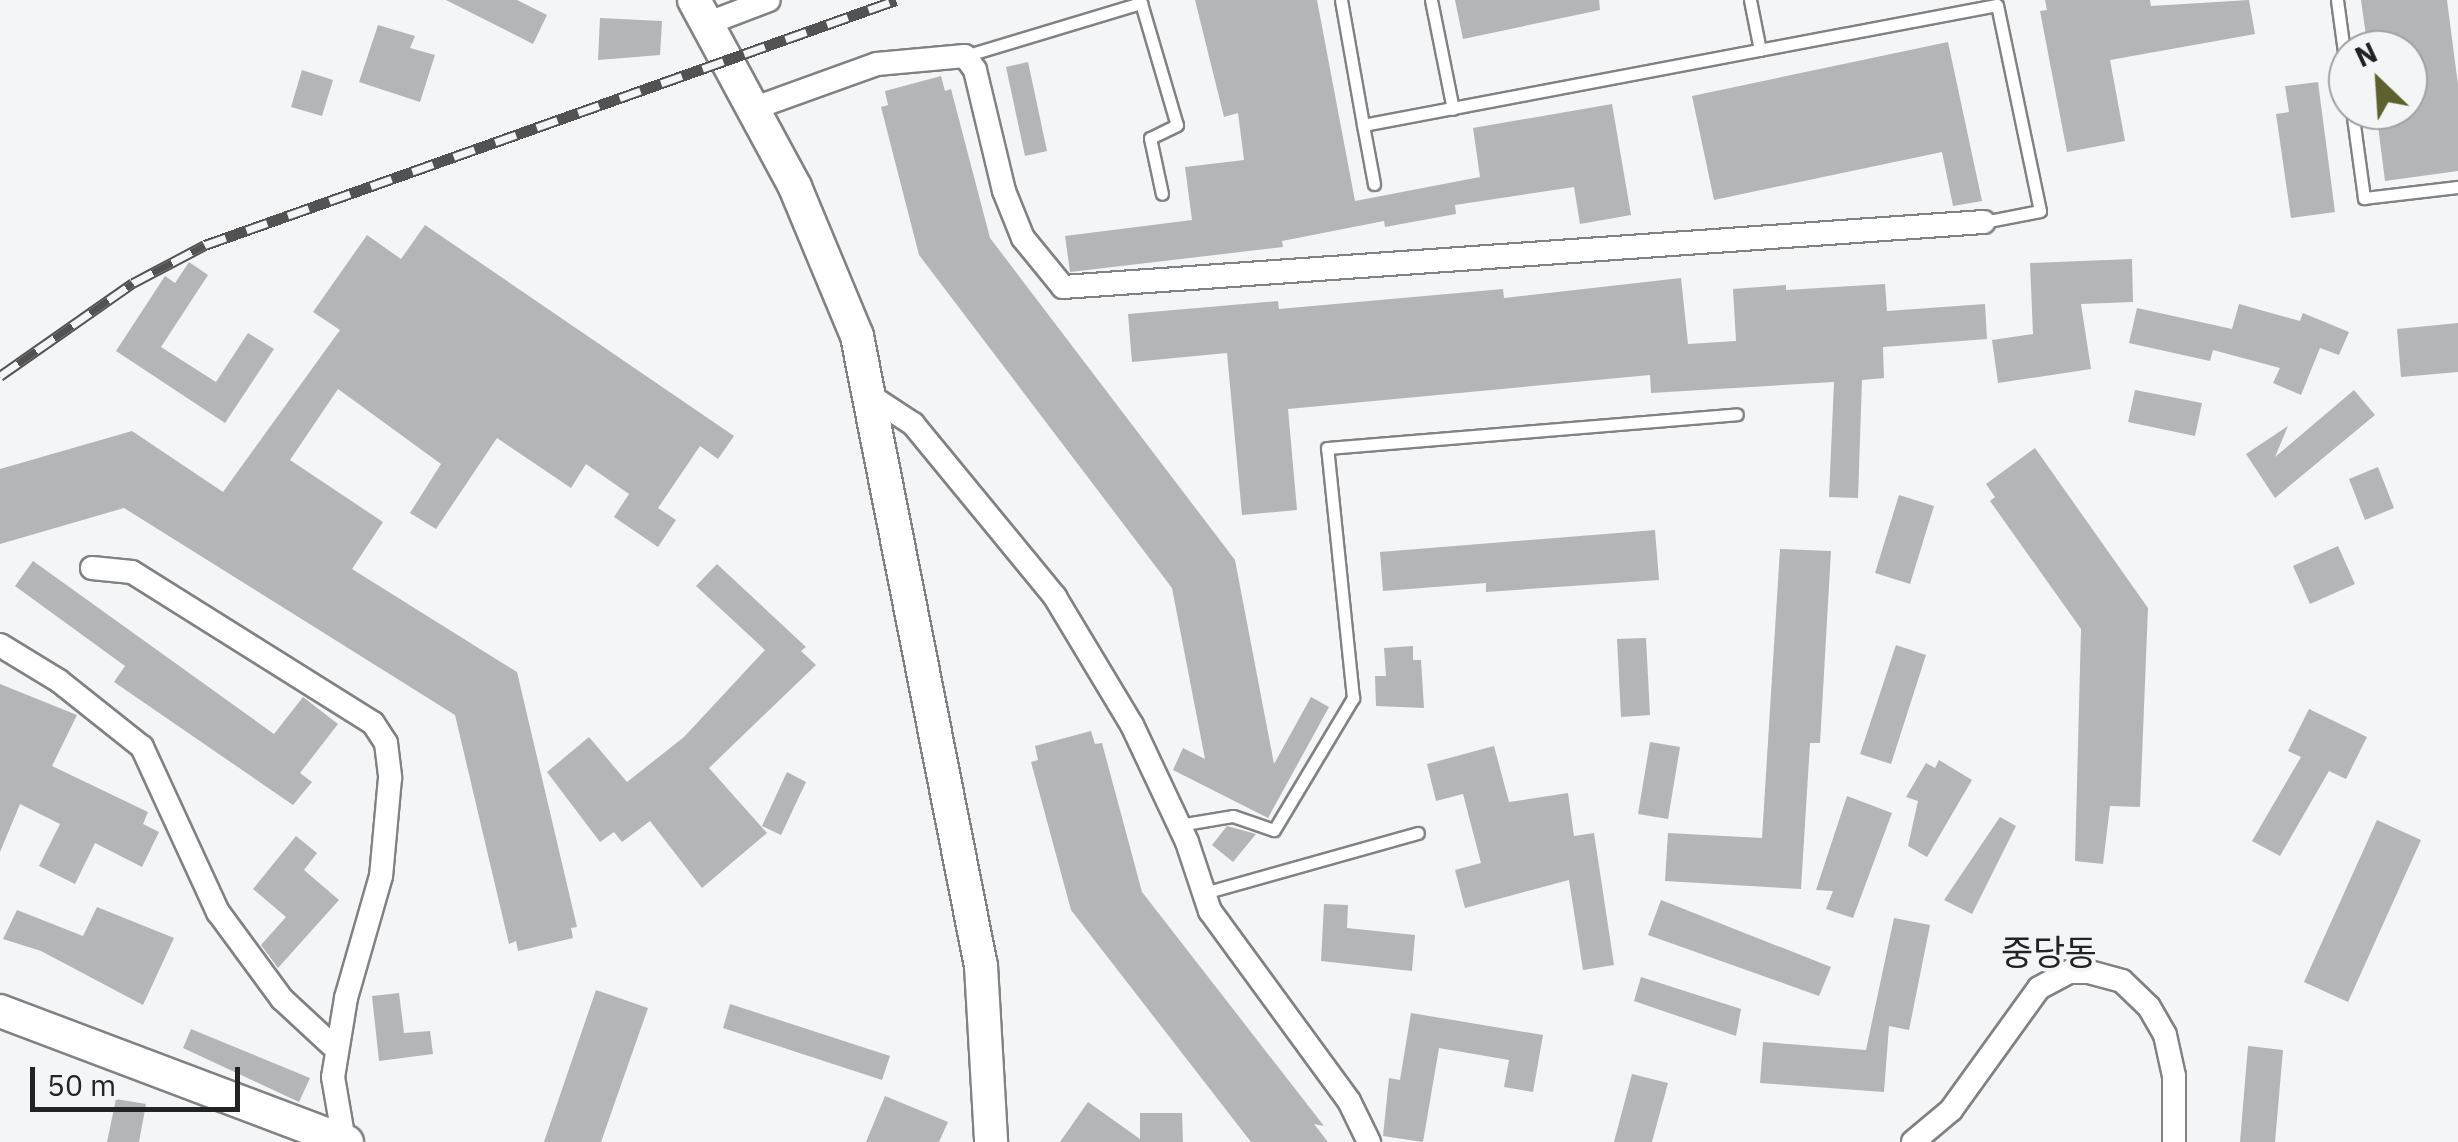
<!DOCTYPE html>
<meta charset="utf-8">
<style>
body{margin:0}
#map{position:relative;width:2458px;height:1142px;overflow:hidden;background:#f4f5f6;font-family:"IBM Plex Sans","Noto Sans KR",sans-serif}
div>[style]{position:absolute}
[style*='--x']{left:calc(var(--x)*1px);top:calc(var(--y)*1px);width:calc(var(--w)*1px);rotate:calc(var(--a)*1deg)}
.building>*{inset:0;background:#b4b5b6}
.roads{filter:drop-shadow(2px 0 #828283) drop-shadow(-2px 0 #828283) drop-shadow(0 2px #828283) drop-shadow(0 -2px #828283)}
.lane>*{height:11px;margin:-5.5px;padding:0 5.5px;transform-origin:5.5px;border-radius:5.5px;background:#fff}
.street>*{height:22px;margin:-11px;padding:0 11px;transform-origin:11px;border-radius:11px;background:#fff}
.secondary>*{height:32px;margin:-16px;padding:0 16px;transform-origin:16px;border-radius:16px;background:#fff}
.rail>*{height:11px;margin-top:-5.5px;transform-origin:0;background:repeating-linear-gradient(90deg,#f4f5f6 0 22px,#525253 0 44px);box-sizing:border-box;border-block:2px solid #525253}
span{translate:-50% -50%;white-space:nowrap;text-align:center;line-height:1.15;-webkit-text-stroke:8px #f4f5f6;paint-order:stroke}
.quarter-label{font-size:35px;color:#232324}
.north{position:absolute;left:2328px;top:30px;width:100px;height:100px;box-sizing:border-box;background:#f4f5f6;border:2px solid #a0a1a2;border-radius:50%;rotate:335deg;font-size:28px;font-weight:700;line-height:40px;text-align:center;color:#232324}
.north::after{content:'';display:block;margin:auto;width:35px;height:45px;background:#5d612e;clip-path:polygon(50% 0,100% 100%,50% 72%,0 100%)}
.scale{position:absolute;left:30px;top:1067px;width:210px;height:45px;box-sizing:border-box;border:5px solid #232324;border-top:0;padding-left:12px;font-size:30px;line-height:35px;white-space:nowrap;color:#232324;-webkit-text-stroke:8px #f4f5f6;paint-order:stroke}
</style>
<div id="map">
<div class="building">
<div style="clip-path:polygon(446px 0,517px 0,547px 15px,533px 44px)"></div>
<div style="clip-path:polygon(1195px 0,1317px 0,1355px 201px,1480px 177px,1473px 128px,1612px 104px,1631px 215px,1580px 224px,1574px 187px,1455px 205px,1456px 214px,1385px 227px,1384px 221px,1282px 241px,1283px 247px,1070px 272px,1065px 236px,1192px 220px,1185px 167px,1244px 160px,1238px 113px,1224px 117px)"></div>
<div style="clip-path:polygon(1455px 0,1599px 0,1600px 10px,1463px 39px)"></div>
<div style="clip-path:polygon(2045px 0,2150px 0,2151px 6px,2249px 0,2255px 34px,2110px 60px,2125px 141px,2067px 152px,2040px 11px,2047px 10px)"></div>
<div style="clip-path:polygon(2361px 0,2447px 0,2458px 85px,2458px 171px,2385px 181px,2376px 110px,2408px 110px,2408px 50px,2368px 50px)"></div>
<div style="clip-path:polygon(600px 18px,662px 21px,660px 55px,598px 60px)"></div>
<div style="clip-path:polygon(378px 25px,415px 36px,410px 48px,435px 55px,420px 102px,359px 82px)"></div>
<div style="clip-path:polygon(1948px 42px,1982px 201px,1953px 206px,1942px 152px,1714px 200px,1692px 96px)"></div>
<div style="clip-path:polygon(1028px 62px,1047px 151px,1025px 156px,1006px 67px)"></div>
<div style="clip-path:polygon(302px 70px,333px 80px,322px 116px,291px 107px)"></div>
<div style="clip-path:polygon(941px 76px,945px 91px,951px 89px,990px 238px,1235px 560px,1274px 764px,1311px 697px,1329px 707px,1268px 818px,1173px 770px,1183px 748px,1205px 759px,1172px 588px,919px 255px,881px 107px,888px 105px,885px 91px)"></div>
<div style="clip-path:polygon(2318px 82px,2335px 212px,2291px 218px,2276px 114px,2289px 112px,2285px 86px)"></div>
<div style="clip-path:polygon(425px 225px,734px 436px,718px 459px,700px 446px,658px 508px,676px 520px,658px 547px,614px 517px,629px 494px,586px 464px,571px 488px,497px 438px,436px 529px,410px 513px,441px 464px,338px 389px,290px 460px,383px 522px,352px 569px,517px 672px,577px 927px,571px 928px,573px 938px,518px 951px,516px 941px,509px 944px,455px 715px,124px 508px,0 544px,0 469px,132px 431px,223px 492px,340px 330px,313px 312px,367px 235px,401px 259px)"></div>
<div style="clip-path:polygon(2132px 259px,2133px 302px,2081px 304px,2091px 369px,1998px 383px,1992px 340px,2033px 334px,2030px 263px)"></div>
<div style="clip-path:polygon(189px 262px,208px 275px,161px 347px,216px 382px,248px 333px,274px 349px,225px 423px,116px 351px,165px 276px,175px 283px)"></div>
<div style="clip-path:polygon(1681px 278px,1688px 344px,1736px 341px,1733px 289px,1786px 285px,1786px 290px,1885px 284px,1887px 311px,1985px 304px,1987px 339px,1883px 347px,1884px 378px,1862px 380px,1858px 498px,1829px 497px,1834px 382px,1651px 393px,1650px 375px,1288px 409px,1297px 510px,1242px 515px,1227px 353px,1132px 362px,1128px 314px,1278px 301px,1279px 309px,1503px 289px,1504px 298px)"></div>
<div style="clip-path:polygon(2239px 304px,2300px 321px,2303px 313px,2349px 332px,2339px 355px,2320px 348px,2301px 395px,2273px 383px,2280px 368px,2213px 350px,2210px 361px,2129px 343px,2137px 308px,2232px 329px)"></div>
<div style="clip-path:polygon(2458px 323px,2458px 372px,2401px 377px,2397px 329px)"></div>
<div style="clip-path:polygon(2135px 390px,2202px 403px,2195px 436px,2128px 422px)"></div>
<div style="clip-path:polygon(2354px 390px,2375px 415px,2275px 498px,2246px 454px,2288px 426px,2275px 457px)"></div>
<div style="clip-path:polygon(2035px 448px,2148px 608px,2140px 807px,2110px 806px,2103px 864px,2075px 861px,2081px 629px,1990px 501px,1995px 497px,1986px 484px)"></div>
<div style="clip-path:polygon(2378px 467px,2394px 508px,2365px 520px,2349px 479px)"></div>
<div style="clip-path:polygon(1899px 495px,1934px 506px,1910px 584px,1875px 573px)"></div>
<div style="clip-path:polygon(1655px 530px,1659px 580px,1486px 592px,1486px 583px,1383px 591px,1380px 552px)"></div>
<div style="clip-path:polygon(2338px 546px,2355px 584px,2310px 604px,2293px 566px)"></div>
<div style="clip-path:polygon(1780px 549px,1831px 551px,1820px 743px,1810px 743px,1801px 889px,1665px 881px,1668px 833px,1762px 838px)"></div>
<div style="clip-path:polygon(33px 561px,274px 734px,303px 697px,338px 724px,300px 773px,312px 782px,293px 805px,114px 682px,125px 666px,15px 586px)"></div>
<div style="clip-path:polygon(717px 564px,806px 647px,801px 651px,816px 665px,709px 768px,767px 833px,702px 888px,650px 821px,622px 842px,614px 832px,600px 842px,547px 772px,589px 737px,627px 782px,684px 737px,765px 650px,696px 586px)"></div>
<div style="clip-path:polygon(1646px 638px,1650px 715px,1621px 717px,1617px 639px)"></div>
<div style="clip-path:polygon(1896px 645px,1926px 655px,1891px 764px,1860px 754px)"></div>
<div style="clip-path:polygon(1413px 646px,1413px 660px,1421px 660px,1424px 708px,1376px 706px,1375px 676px,1386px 676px,1384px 648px)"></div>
<div style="clip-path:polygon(0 684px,77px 715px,52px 766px,148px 812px,143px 824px,159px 832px,142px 867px,95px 843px,75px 884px,39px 866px,60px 824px,20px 804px,0 852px)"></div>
<div style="clip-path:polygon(2309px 709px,2367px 737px,2346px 779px,2329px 771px,2280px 856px,2252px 841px,2301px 757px,2288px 751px)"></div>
<div style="clip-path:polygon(1091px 731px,1095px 744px,1102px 743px,1142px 892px,1324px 1126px,1314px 1124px,1328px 1142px,1251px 1142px,1071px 910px,1031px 762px,1038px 760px,1035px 746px)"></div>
<div style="clip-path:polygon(1650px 742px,1680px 747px,1668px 819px,1638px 814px)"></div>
<div style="clip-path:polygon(1494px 746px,1509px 802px,1568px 793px,1574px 836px,1594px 833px,1614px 965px,1583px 970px,1569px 880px,1465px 908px,1455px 870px,1481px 863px,1463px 794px,1436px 801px,1427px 764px)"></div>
<div style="clip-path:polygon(1939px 760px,1972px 780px,1927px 857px,1908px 846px,1918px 801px,1906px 797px,1926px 763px,1935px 768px)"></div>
<div style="clip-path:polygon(787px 772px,806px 782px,781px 835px,762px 826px)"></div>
<div style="clip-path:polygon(1847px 796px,1892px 813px,1853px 918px,1826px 909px,1833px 891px,1816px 890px)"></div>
<div style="clip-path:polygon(2000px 817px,2016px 826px,1972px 914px,1944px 900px)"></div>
<div style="clip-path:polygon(2377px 820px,2421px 840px,2348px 1002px,2304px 982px)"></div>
<div style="clip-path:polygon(1227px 826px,1256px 834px,1233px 862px,1212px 845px)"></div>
<div style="clip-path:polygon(296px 836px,317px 853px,304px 870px,339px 900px,278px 968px,261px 945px,286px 917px,253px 889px)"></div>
<div style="clip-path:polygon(1661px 900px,1831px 967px,1819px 996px,1648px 935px)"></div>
<div style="clip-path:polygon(1324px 904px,1348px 905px,1347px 928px,1415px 935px,1412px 971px,1321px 961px)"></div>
<div style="clip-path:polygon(97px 907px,174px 938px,143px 1005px,41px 951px,3px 939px,17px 910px,83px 936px)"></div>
<div style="clip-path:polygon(1894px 918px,1930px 925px,1909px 1030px,1889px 1026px,1884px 1092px,1760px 1083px,1763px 1042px,1866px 1050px)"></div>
<div style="clip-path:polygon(1641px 977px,1741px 1009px,1736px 1036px,1634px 1001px)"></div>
<div style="clip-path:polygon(596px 990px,648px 1008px,601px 1142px,544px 1142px)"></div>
<div style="clip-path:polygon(399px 993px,404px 1033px,430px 1031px,433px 1054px,379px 1061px,372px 996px)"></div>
<div style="clip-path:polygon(730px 1004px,890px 1056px,882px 1080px,723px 1028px)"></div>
<div style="clip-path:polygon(1411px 1013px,1543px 1035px,1533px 1092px,1504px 1087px,1509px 1060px,1439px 1048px,1423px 1142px,1383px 1136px,1389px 1078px,1400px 1080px)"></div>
<div style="clip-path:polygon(191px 1029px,310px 1078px,299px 1102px,183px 1048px)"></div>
<div style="clip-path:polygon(2248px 1046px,2283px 1050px,2275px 1142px,2240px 1142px)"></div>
<div style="clip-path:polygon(1632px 1074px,1668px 1083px,1652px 1142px,1614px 1142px)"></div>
<div style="clip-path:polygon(885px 1096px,948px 1122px,939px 1142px,866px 1142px)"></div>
<div style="clip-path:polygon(116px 1099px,146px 1104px,139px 1142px,107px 1142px)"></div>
<div style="clip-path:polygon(1088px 1102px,1140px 1139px,1140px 1113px,1182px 1113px,1183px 1142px,1060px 1142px)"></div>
</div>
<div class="roads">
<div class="lane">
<div style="--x:1341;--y:0;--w:127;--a:80"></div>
<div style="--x:1363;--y:125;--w:645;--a:-10.72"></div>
<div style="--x:1997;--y:5;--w:210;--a:78.2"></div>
<div style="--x:2040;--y:211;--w:57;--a:168.9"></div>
<div style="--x:1431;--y:0;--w:111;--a:78.6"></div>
<div style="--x:1750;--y:0;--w:51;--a:78.7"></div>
<div style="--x:2337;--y:0;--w:82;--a:82.3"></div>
<div style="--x:965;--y:56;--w:184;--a:-16.8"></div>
<div style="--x:1141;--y:3;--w:127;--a:73.6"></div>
<div style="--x:1177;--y:125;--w:30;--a:154"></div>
<div style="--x:1150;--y:138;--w:57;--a:77.9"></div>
<div style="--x:2352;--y:110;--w:89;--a:82.2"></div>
<div style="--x:2364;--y:198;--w:95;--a:-6.7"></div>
<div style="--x:1363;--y:125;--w:60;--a:79.4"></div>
<div style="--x:1179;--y:825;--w:55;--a:-9.5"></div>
<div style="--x:1233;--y:816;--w:43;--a:18.9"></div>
<div style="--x:1274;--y:830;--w:154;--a:-59.1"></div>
<div style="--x:1353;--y:698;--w:251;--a:-95.9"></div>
<div style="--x:1327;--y:448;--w:411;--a:-4.7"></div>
<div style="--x:1204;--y:893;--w:222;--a:-15.7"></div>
</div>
<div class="street">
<div style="--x:706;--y:24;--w:67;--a:-20.9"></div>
<div style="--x:752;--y:109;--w:133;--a:-19.8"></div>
<div style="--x:877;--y:64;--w:88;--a:-5.2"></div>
<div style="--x:965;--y:56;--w:17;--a:54"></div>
<div style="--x:975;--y:70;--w:124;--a:76.5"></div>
<div style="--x:1004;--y:191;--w:51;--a:68"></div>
<div style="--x:1023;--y:238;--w:63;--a:50.8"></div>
<div style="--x:1063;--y:287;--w:923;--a:-4.04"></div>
<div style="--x:869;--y:395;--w:53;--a:33.4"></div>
<div style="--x:913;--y:424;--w:224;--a:50.6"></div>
<div style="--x:1055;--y:597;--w:149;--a:59"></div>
<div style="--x:1132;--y:725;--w:129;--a:64.8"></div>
<div style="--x:1187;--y:842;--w:73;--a:71.6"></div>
<div style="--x:1210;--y:911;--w:235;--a:53.8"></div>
<div style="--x:1349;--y:1101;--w:46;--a:64"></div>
<div style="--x:92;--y:568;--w:40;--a:5.7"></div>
<div style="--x:132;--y:572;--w:284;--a:32.1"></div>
<div style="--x:373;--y:723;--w:24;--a:57"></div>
<div style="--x:386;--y:743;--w:35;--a:83"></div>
<div style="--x:390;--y:778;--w:98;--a:95.2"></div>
<div style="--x:381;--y:876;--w:127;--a:106"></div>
<div style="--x:346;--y:998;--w:80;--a:99.3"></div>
<div style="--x:333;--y:1077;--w:65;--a:80.2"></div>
<div style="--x:0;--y:645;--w:69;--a:31.4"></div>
<div style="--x:59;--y:681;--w:106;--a:38.5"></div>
<div style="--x:142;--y:747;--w:182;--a:65.3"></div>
<div style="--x:218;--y:912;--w:108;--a:53.7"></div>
<div style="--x:282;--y:999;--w:75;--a:42.8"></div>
<div style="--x:1913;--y:1142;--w:50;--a:-40.1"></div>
<div style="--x:1951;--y:1110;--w:150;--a:-54.2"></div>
<div style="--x:2039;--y:988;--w:34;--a:-28"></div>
<div style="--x:2069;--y:972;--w:20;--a:0"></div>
<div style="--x:2089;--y:972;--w:34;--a:15"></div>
<div style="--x:2122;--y:981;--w:37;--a:44"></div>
<div style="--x:2149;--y:1007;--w:32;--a:60"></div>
<div style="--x:2165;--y:1035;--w:42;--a:77.6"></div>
<div style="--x:2174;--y:1076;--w:66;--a:90"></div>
</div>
<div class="secondary">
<div style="--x:694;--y:0;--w:213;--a:61.6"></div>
<div style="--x:795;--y:187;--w:161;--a:67.4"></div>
<div style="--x:857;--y:336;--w:642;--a:78.87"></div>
<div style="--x:981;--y:966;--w:176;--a:86.7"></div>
<div style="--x:0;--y:1011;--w:371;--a:20.7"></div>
</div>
</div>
<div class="rail">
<div style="--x:0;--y:376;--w:162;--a:-35"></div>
<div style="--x:133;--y:283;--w:81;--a:-27.8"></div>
<div style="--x:205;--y:245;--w:733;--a:-19.52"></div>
</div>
<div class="quarter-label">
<span style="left:2049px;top:952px">중당동</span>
</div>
<div class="north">N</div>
<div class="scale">50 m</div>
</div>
